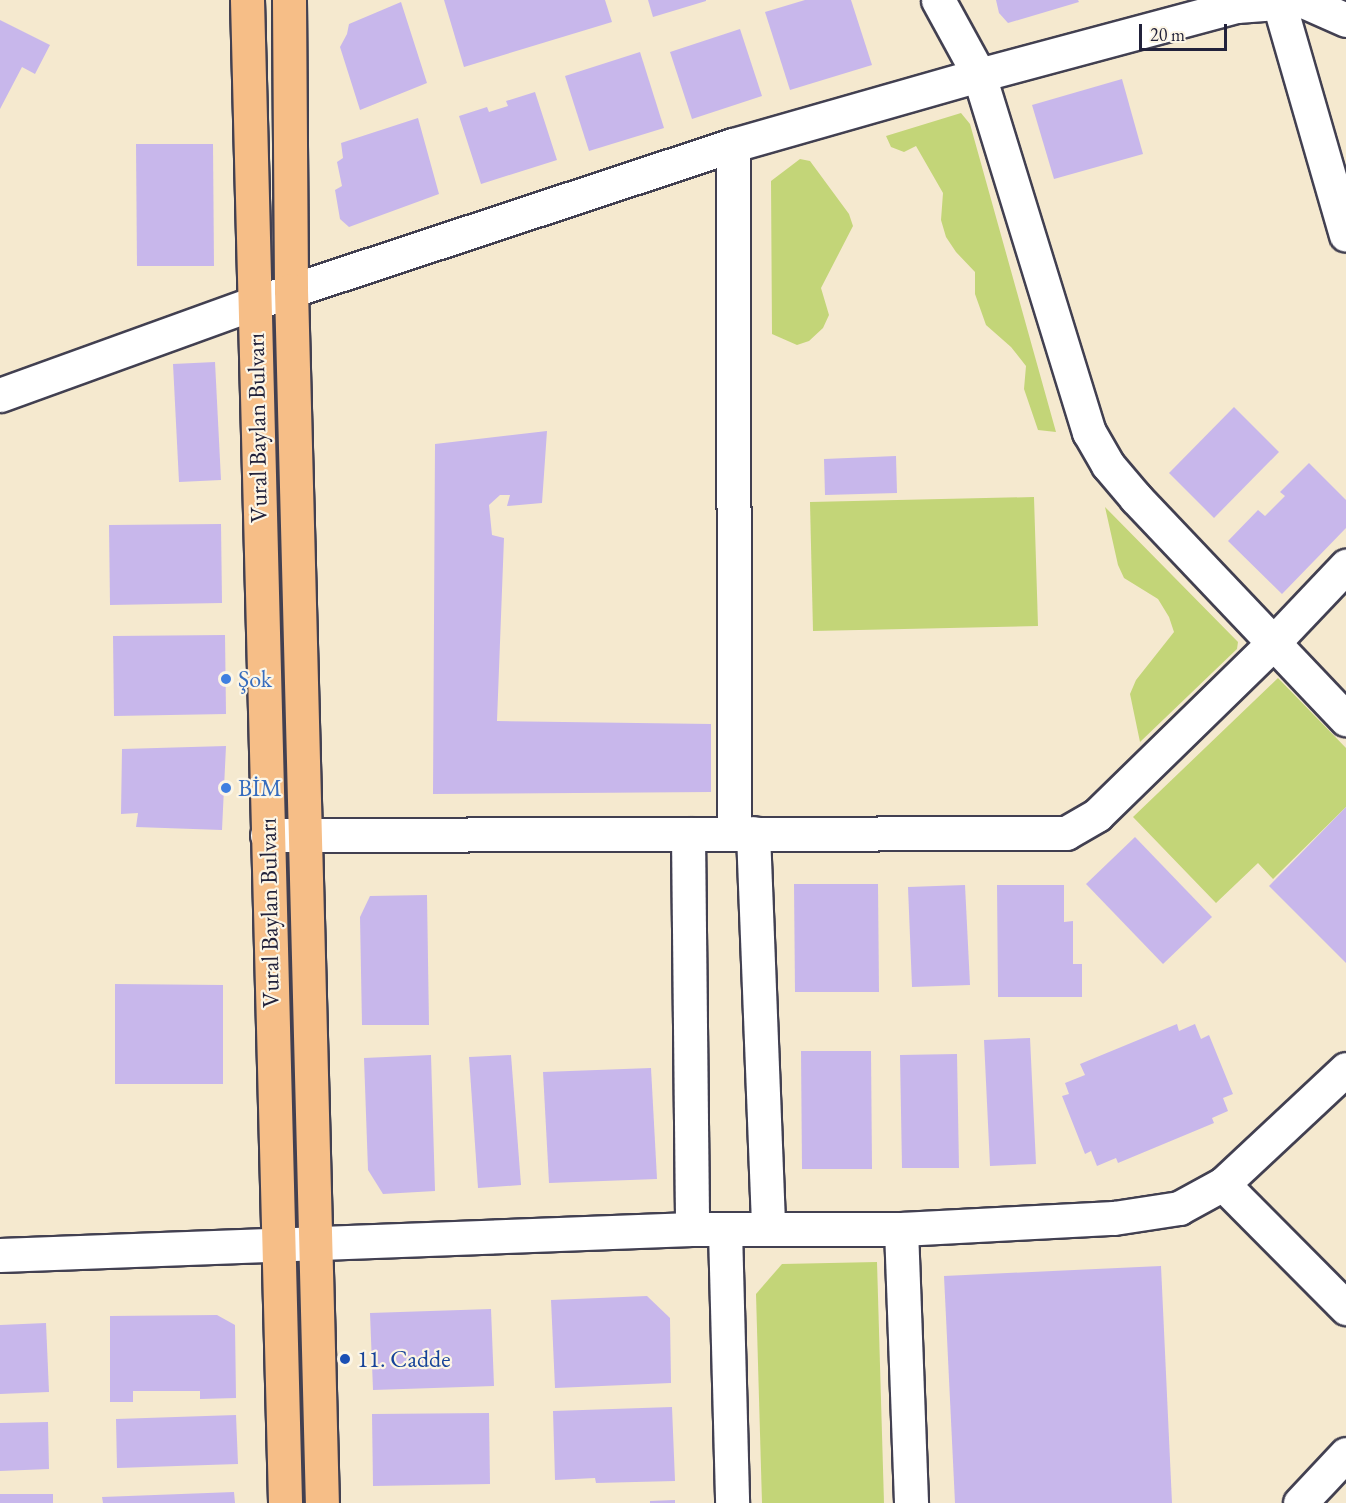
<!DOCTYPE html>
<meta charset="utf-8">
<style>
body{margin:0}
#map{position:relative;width:1346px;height:1503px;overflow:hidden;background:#f5e9cf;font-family:"EB Garamond",serif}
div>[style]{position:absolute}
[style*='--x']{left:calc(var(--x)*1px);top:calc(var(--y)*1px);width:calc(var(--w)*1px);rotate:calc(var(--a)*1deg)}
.green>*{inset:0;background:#c3d578}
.building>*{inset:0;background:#c8b7eb}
.roads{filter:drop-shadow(2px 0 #424051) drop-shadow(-2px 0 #424051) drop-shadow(0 2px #424051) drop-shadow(0 -2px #424051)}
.minor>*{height:33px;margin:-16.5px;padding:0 16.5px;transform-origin:16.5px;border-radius:16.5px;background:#fff}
.major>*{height:33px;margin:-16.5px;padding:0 16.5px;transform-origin:16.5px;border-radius:16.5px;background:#f6be87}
.dots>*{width:16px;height:16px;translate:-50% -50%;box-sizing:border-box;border:3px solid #fcf5e5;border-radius:50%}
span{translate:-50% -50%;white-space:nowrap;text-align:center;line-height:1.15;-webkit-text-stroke:4.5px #fcf5e5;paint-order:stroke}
.street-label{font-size:24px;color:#22223b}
.shop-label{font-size:24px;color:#366cbe}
.left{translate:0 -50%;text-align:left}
.transit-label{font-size:24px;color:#164399}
.scale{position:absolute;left:1139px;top:24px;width:88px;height:27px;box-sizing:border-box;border:3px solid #22223b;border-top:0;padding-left:8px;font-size:18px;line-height:21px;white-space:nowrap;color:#22223b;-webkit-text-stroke:4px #fcf5e5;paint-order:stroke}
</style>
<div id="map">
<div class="green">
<div style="clip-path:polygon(961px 113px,970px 124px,1056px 432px,1038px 430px,1024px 389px,1026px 366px,1011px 347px,986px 325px,975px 294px,975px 272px,956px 252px,946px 237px,941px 220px,943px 193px,916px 146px,904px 152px,891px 147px,886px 136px)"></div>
<div style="clip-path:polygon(800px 159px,810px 161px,849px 214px,853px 226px,821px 288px,829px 315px,823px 328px,809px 341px,797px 345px,772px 334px,771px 181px)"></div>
<div style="clip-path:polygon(1034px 497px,1038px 626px,813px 631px,810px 502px)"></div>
<div style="clip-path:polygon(1105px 507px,1238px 642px,1237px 649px,1140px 742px,1130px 694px,1136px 680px,1174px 632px,1169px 617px,1158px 599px,1124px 578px,1118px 565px)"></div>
<div style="clip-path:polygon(1278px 678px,1346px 748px,1346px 807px,1273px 879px,1258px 863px,1216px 903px,1133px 817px)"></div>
<div style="clip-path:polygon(877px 1262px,884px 1503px,762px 1503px,756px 1294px,782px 1264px)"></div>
</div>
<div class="building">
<div style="clip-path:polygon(444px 0,605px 0,612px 22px,464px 67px)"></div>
<div style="clip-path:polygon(648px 0,706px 0,706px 1px,653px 17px)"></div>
<div style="clip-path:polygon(805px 0,851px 0,872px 65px,790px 90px,765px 12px)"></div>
<div style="clip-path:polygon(996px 0,1078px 0,1079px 2px,1008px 23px,999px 13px)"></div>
<div style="clip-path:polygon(401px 2px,427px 83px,360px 110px,340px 47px,347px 34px,349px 24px)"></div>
<div style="clip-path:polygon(0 20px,50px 45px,35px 74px,22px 67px,0 109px)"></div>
<div style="clip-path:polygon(740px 29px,762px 96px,692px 119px,670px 52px)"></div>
<div style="clip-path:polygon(640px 52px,664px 128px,589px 151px,565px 76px)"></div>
<div style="clip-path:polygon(1122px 79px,1143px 154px,1054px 179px,1032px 105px)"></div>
<div style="clip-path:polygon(535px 92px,557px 160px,481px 184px,459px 116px,487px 107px,489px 112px,508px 106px,506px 101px)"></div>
<div style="clip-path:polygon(418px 118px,439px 194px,349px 227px,340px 219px,335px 190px,342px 186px,337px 162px,343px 158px,341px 143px)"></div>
<div style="clip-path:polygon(136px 144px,213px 144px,214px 266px,137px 266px)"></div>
<div style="clip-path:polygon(215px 362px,221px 480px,179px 482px,173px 364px)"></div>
<div style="clip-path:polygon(1234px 407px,1279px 452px,1214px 518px,1169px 473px)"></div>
<div style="clip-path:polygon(547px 431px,542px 503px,507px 506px,510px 495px,500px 495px,489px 505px,492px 535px,504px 538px,497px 721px,711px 724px,711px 792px,433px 794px,435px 444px)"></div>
<div style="clip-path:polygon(896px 456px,897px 493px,825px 495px,824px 459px)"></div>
<div style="clip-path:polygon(1309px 463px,1346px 500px,1346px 528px,1282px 594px,1228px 541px,1258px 510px,1265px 516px,1285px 496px,1280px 492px)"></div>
<div style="clip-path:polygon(221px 524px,222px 603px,110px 605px,109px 525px)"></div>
<div style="clip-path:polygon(225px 635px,226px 714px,114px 716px,113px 636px)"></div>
<div style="clip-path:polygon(226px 746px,222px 830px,136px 827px,138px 813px,121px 814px,122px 749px)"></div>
<div style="clip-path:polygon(1346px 807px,1346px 963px,1269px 886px)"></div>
<div style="clip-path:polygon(1135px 837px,1212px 917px,1163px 964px,1086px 884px)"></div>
<div style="clip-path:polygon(794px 884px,878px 884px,879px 992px,795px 992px)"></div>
<div style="clip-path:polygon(965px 885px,970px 985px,912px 987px,908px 887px)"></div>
<div style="clip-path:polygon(997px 885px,1064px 885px,1064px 922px,1073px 921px,1073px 964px,1082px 964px,1082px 997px,998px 997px)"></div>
<div style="clip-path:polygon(427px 895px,429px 1025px,362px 1025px,360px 917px,370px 896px)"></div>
<div style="clip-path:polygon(115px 984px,223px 985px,223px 1084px,115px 1084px)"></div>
<div style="clip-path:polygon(1177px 1024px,1179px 1031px,1195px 1024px,1201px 1039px,1209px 1035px,1233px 1094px,1223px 1098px,1228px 1111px,1212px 1118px,1214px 1123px,1118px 1163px,1116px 1158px,1097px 1166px,1091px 1151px,1085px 1154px,1062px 1096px,1069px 1094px,1065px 1083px,1085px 1075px,1080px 1064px)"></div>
<div style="clip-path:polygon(1030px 1038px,1036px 1164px,990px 1166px,984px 1040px)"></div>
<div style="clip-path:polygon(801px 1051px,871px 1051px,872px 1169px,802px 1169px)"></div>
<div style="clip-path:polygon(957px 1054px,959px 1168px,902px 1168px,900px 1055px)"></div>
<div style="clip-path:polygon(431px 1055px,435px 1191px,383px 1194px,368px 1170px,364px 1058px)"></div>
<div style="clip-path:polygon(511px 1055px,521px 1185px,478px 1188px,469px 1057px)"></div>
<div style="clip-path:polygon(651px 1068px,657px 1179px,549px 1183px,543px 1072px)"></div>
<div style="clip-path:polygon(1161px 1266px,1172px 1503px,955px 1503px,944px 1276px)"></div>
<div style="clip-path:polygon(647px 1296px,670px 1318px,671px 1383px,555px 1388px,551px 1300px)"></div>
<div style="clip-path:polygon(491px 1309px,494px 1386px,373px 1390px,370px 1313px)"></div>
<div style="clip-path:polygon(217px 1315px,235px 1325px,236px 1398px,200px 1399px,200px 1391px,133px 1391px,133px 1402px,110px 1402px,110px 1316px)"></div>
<div style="clip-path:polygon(46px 1323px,49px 1392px,0 1394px,0 1325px)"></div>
<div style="clip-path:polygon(672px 1407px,675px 1481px,596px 1483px,595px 1478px,555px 1480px,553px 1411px)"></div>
<div style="clip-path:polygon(489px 1413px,490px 1484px,373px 1486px,372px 1414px)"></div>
<div style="clip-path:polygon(236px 1415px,238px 1464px,117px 1468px,116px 1419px)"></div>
<div style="clip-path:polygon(48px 1422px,49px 1469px,0 1471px,0 1423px)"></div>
<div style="clip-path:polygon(234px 1492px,235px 1503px,103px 1503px,102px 1497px)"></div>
<div style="clip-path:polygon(0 1494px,53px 1494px,53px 1503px,0 1503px)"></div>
<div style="clip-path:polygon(675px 1500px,675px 1503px,650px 1503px,650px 1501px)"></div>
</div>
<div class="roads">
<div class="minor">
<div style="--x:938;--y:0;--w:85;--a:61.3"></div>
<div style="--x:979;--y:75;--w:374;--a:72.9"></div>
<div style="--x:1089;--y:432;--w:38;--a:60"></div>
<div style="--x:1108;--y:465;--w:43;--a:49.7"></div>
<div style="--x:1136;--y:498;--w:305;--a:46.5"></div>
<div style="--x:1279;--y:3;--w:241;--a:73.9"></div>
<div style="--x:733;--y:145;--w:689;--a:89.92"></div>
<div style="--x:0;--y:395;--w:270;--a:-19.9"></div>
<div style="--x:254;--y:303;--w:504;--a:-18.26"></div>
<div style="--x:733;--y:145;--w:256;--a:-15.9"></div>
<div style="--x:979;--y:75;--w:267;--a:-15"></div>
<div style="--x:1237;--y:6;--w:66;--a:-4.3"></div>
<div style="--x:1303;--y:1;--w:47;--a:23.8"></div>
<div style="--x:753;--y:833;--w:394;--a:87.8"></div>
<div style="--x:688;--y:834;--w:395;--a:89.4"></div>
<div style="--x:267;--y:835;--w:799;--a:-0.14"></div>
<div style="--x:1066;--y:833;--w:36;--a:-30"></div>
<div style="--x:1097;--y:815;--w:245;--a:-44.3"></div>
<div style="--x:1272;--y:644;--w:108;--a:-46.5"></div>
<div style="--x:1223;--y:1184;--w:175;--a:45.2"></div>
<div style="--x:901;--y:1229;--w:274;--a:87.9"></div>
<div style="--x:725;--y:1230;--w:273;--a:88.5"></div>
<div style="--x:0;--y:1255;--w:692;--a:-2.15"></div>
<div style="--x:692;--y:1229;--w:209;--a:0"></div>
<div style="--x:901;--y:1229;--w:213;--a:-3"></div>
<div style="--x:1114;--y:1218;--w:66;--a:-8.7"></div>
<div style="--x:1179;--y:1208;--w:50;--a:-28.6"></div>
<div style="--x:1223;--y:1184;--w:168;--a:-43.1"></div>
<div style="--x:1300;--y:1503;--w:67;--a:-46.8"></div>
</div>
<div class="major">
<div style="--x:247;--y:0;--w:1503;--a:88.55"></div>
<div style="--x:289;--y:0;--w:290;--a:89.6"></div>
<div style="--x:291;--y:290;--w:1213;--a:88.54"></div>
</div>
</div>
<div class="dots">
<div style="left:226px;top:679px;background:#3f7fe0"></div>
<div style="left:226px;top:788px;background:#3f7fe0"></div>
<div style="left:345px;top:1359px;background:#1a4fb4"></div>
</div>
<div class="street-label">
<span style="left:257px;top:428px;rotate:-91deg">Vural Baylan Bulvarı</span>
<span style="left:269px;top:913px;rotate:-91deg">Vural Baylan Bulvarı</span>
</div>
<div class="shop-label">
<span class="left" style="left:238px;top:679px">Şok</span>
<span class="left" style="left:238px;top:788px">BİM</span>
</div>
<div class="transit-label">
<span class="left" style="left:357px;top:1359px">11. Cadde</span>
</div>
<div class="scale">20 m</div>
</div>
